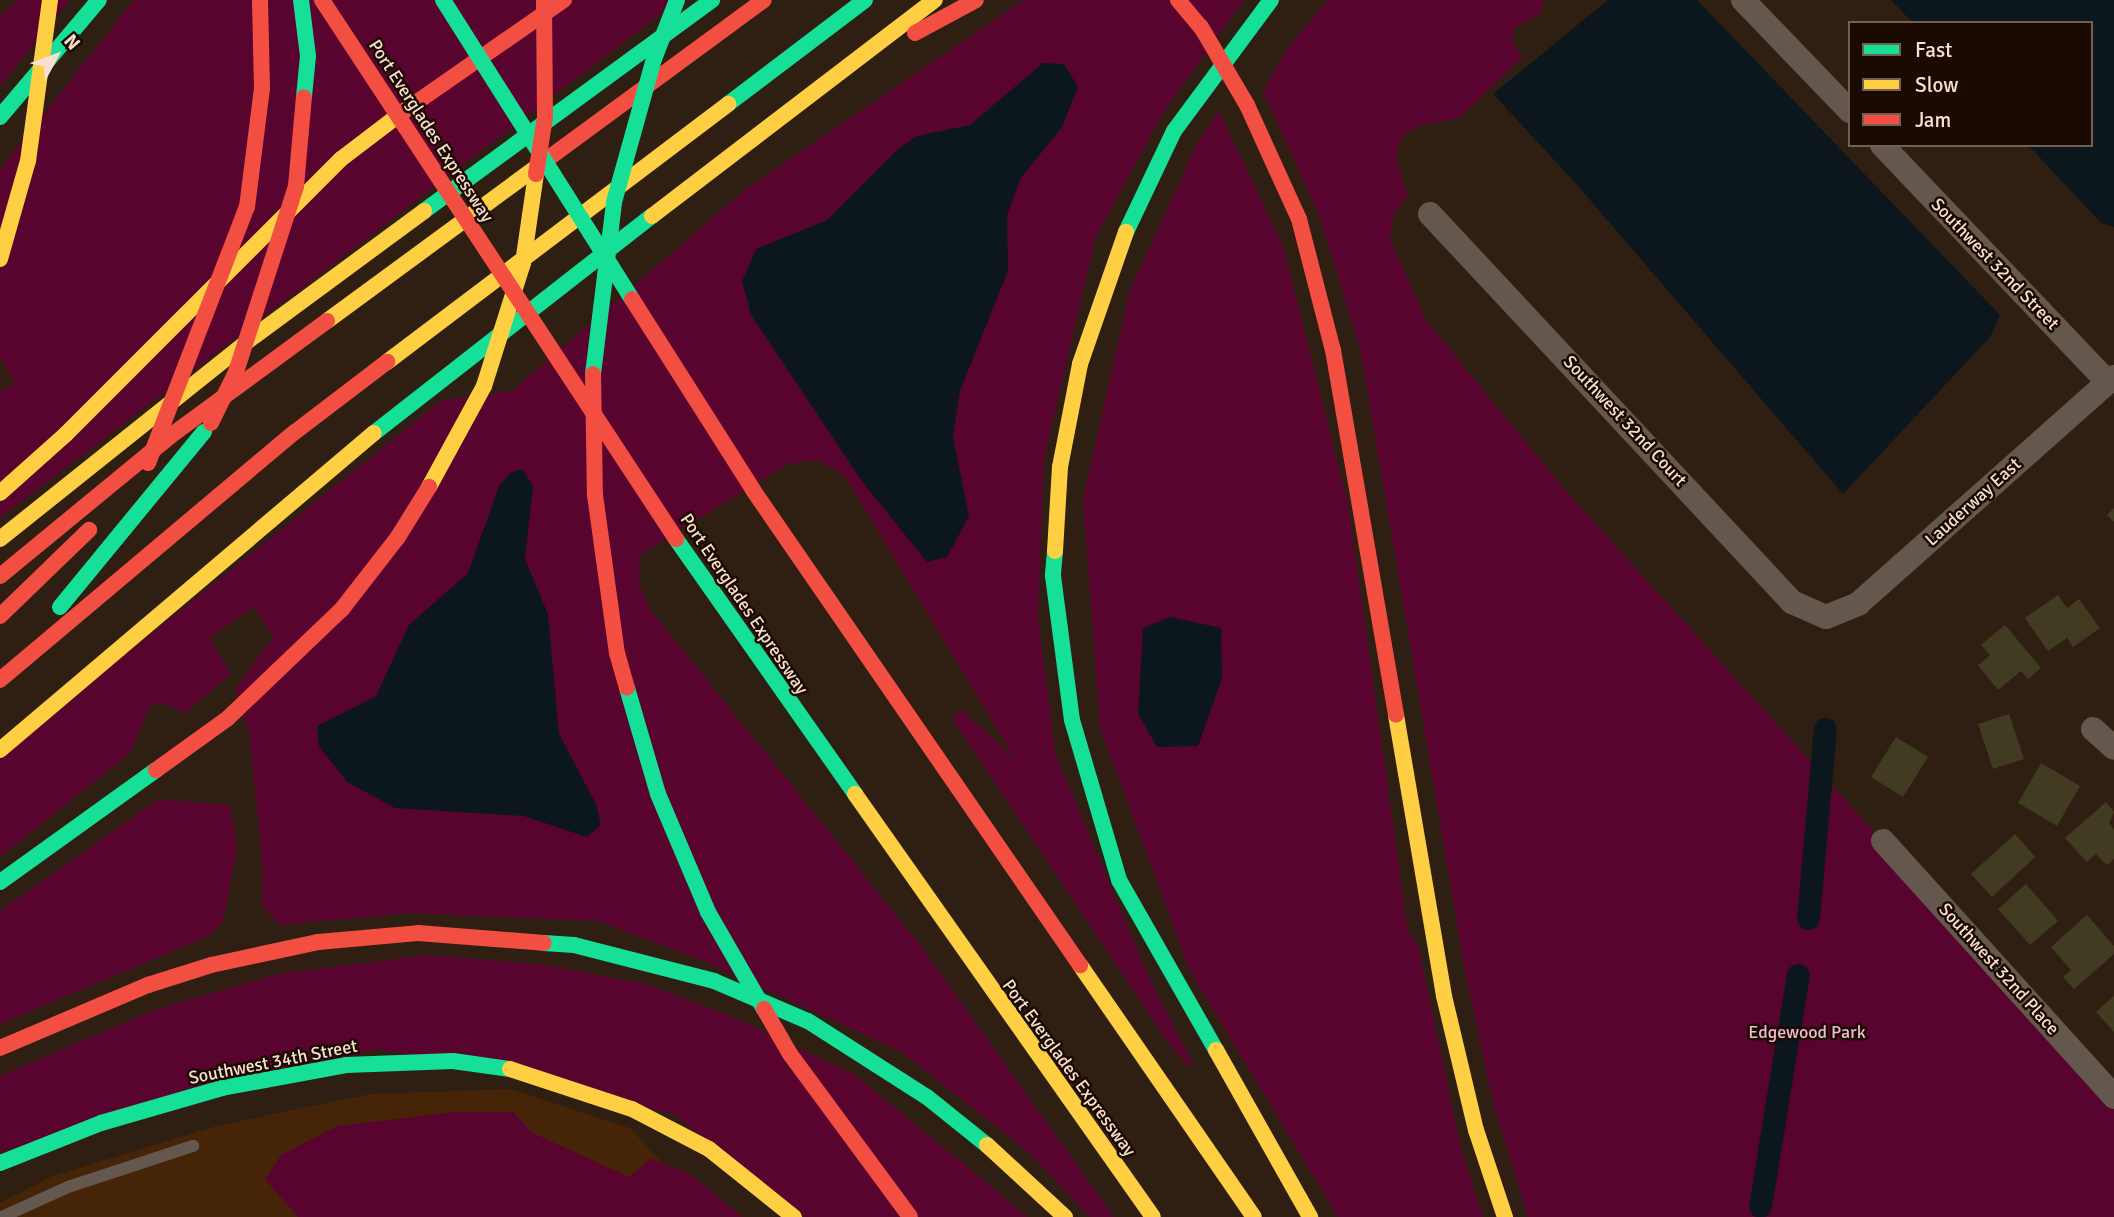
<!DOCTYPE html>
<style>
body{margin:0}
#map{position:relative;width:2114px;height:1217px;overflow:hidden;background:#2f1f12;font-family:Signika,sans-serif}
div>[style]{position:absolute}
[style*='--x']{left:calc(var(--x)*1px);top:calc(var(--y)*1px);width:calc(var(--w)*1px);rotate:calc(var(--a)*1deg)}
.built>*{inset:0;background:#452408}
.green>*{inset:0;background:#59042f}
.water>*{inset:0;background:#0b161d}
.canal>*{height:23px;margin:-11.5px;padding:0 11.5px;transform-origin:11.5px;border-radius:11.5px;background:#0b161d}
.building>*{inset:0;background:#413b22}
.lane>*{height:12px;margin:-6px;padding:0 6px;transform-origin:6px;border-radius:6px;background:#64574e}
.street>*{height:24px;margin:-12px;padding:0 12px;transform-origin:12px;border-radius:12px;background:#64574e}
.fast>*{height:16px;margin:-8px;padding:0 8px;transform-origin:8px;border-radius:8px;background:#16e098}
.slow>*{height:16px;margin:-8px;padding:0 8px;transform-origin:8px;border-radius:8px;background:#ffcf43}
.jam>*{height:16px;margin:-8px;padding:0 8px;transform-origin:8px;border-radius:8px;background:#f24e42}
.fast-bridge>*{height:16px;margin:-8px;padding:0 8px;transform-origin:8px;border-radius:8px;background:#16e098}
.slow-bridge>*{height:16px;margin:-8px;padding:0 8px;transform-origin:8px;border-radius:8px;background:#ffcf43}
.jam-bridge>*{height:16px;margin:-8px;padding:0 8px;transform-origin:8px;border-radius:8px;background:#f24e42}
span{translate:-50% -50%;white-space:nowrap;text-align:center;line-height:1.15;-webkit-text-stroke:5px #1b0a01;paint-order:stroke}
.street-label{font-size:18px;color:#f9dfce}
.park-label{font-size:18px;color:#f0bbce}
.legend{position:absolute;left:1848px;top:21px;width:245px;height:126px;box-sizing:border-box;background:#1b0a01;border:2px solid #745f53;margin:0;padding:9px 12px;list-style:none;font-size:21px;color:#f9dfce}
.legend li{display:flex;align-items:center;gap:14px;height:35px}
.legend b{width:35px;border:2px solid #745f53}
.north{position:absolute;left:21px;top:21px;width:70px;height:70px;-webkit-text-stroke:5px #1b0a01;paint-order:stroke;rotate:49deg;font-size:19px;font-weight:700;line-height:28px;text-align:center;color:#f9dfce}
.north::after{content:'';display:block;margin:auto;width:24px;height:32px;background:#f9dfce;clip-path:polygon(50% 0,100% 100%,50% 72%,0 100%)}
</style>
<div id="map">
<div class="built">
<div style="clip-path:polygon(510px 1089px,630px 1128px,713px 1217px,0 1217px,0 1203px,53px 1176px,216px 1126px,370px 1094px)"></div>
</div>
<div class="green">
<div style="clip-path:polygon(18px 0,70px 0,0 86px,0 15px)"></div>
<div style="clip-path:polygon(134px 0,679px 0,0 518px,0 391px,15px 384px,0 357px,0 169px)"></div>
<div style="clip-path:polygon(1024px 0,1244px 0,1165px 110px,1096px 236px,1044px 459px,1038px 619px,1056px 756px,1150px 979px,1193px 1064px,1189px 1067px,1169px 1044px,952px 718px,961px 709px,1015px 759px,844px 475px,818px 460px,788px 464px,640px 555px,639px 583px,650px 609px,924px 950px,1114px 1217px,1090px 1217px,1028px 1152px,902px 1052px,699px 959px,598px 921px,411px 913px,280px 925px,262px 906px,263px 868px,249px 732px,235px 689px,274px 636px,253px 607px,209px 638px,231px 674px,184px 714px,169px 705px,151px 704px,130px 753px,0 857px,0 755px,442px 400px,512px 391px,746px 189px)"></div>
<div style="clip-path:polygon(1328px 0,1544px 0,1540px 14px,1515px 28px,1512px 39px,1522px 57px,1460px 118px,1418px 126px,1402px 136px,1396px 157px,1408px 196px,1394px 214px,1390px 239px,1426px 320px,1565px 490px,2114px 1097px,2114px 1217px,1528px 1217px,1494px 1106px,1466px 977px,1360px 348px,1319px 215px,1263px 91px,1289px 46px)"></div>
<div style="clip-path:polygon(1219px 111px,1283px 246px,1348px 504px,1408px 931px,1418px 945px,1461px 1148px,1483px 1217px,1338px 1217px,1190px 971px,1100px 728px,1083px 499px,1130px 290px,1198px 142px)"></div>
<div style="clip-path:polygon(159px 799px,230px 805px,237px 848px,223px 922px,209px 936px,0 1024px,0 911px)"></div>
<div style="clip-path:polygon(426px 955px,540px 964px,645px 984px,726px 1014px,854px 1074px,1028px 1217px,805px 1217px,672px 1113px,377px 1049px,0 1152px,0 1076px,154px 1010px,279px 974px)"></div>
<div style="clip-path:polygon(456px 1112px,513px 1112px,533px 1133px,629px 1177px,650px 1159px,687px 1172px,743px 1217px,298px 1217px,265px 1179px,281px 1155px,338px 1126px)"></div>
</div>
<div class="water">
<div style="clip-path:polygon(1608px 0,1697px 0,2000px 315px,1990px 337px,1843px 494px,1571px 178px,1493px 94px)"></div>
<div style="clip-path:polygon(1891px 0,2114px 0,2114px 227px,2101px 223px,2028px 145px,2091px 145px,2091px 23px,1913px 23px)"></div>
<div style="clip-path:polygon(1043px 63px,1064px 64px,1078px 87px,1062px 127px,1021px 178px,1007px 215px,1008px 271px,960px 391px,953px 437px,969px 516px,947px 557px,927px 562px,861px 480px,751px 315px,742px 281px,756px 249px,827px 220px,898px 149px,917px 136px,970px 125px)"></div>
<div style="clip-path:polygon(522px 469px,533px 486px,525px 559px,548px 614px,559px 734px,596px 804px,601px 825px,587px 837px,524px 816px,395px 808px,347px 782px,319px 746px,317px 726px,376px 696px,409px 625px,468px 573px,499px 486px,510px 473px)"></div>
<div style="clip-path:polygon(1170px 617px,1221px 628px,1222px 678px,1198px 746px,1157px 747px,1138px 714px,1143px 628px)"></div>
</div>
<div class="canal">
<div style="--x:1808;--y:918;--w:190;--a:-84.9"></div>
<div style="--x:1760;--y:1206;--w:234;--a:-80.7"></div>
</div>
<div class="building">
<div style="clip-path:polygon(2114px 508px,2114px 522px,2107px 515px)"></div>
<div style="clip-path:polygon(2058px 595px,2067px 608px,2079px 599px,2100px 628px,2073px 647px,2067px 638px,2048px 651px,2025px 618px)"></div>
<div style="clip-path:polygon(2005px 625px,2041px 668px,2028px 679px,2021px 671px,1998px 690px,1978px 665px,1990px 655px,1981px 645px)"></div>
<div style="clip-path:polygon(2009px 714px,2024px 759px,1993px 769px,1978px 724px)"></div>
<div style="clip-path:polygon(1896px 737px,1928px 757px,1903px 797px,1871px 777px)"></div>
<div style="clip-path:polygon(2041px 763px,2080px 786px,2057px 826px,2018px 803px)"></div>
<div style="clip-path:polygon(2106px 802px,2114px 812px,2109px 823px,2114px 829px,2114px 859px,2107px 865px,2096px 854px,2087px 862px,2065px 838px)"></div>
<div style="clip-path:polygon(2015px 834px,2035px 857px,1992px 897px,1971px 874px)"></div>
<div style="clip-path:polygon(2026px 884px,2058px 921px,2030px 945px,1998px 909px)"></div>
<div style="clip-path:polygon(2087px 915px,2114px 946px,2114px 954px,2074px 989px,2063px 977px,2071px 970px,2051px 947px)"></div>
<div style="clip-path:polygon(2114px 996px,2114px 1032px,2096px 1012px)"></div>
</div>
<div class="lane">
<div style="--x:2;--y:1217;--w:72;--a:-24.4"></div>
<div style="--x:68;--y:1187;--w:132;--a:-18.2"></div>
</div>
<div class="street">
<div style="--x:1743;--y:0;--w:154;--a:46.1"></div>
<div style="--x:1882;--y:145;--w:327;--a:46.4"></div>
<div style="--x:1430;--y:214;--w:531;--a:46.99"></div>
<div style="--x:1792;--y:602;--w:37;--a:24"></div>
<div style="--x:1826;--y:617;--w:35;--a:-22"></div>
<div style="--x:1858;--y:604;--w:342;--a:-41.6"></div>
<div style="--x:2093;--y:729;--w:28;--a:42"></div>
<div style="--x:1883;--y:841;--w:345;--a:47.9"></div>
</div>
<div class="fast">
<div style="--x:728;--y:104;--w:172;--a:-37.2"></div>
<div style="--x:0;--y:117;--w:153;--a:-49.8"></div>
<div style="--x:424;--y:211;--w:357;--a:-36.2"></div>
<div style="--x:1126;--y:232;--w:112;--a:-64.6"></div>
<div style="--x:1174;--y:131;--w:163;--a:-53.5"></div>
<div style="--x:374;--y:433;--w:353;--a:-38"></div>
<div style="--x:676;--y:539;--w:312;--a:54.9"></div>
<div style="--x:1055;--y:551;--w:25;--a:95"></div>
<div style="--x:1053;--y:576;--w:145;--a:82.5"></div>
<div style="--x:1072;--y:720;--w:167;--a:73.6"></div>
<div style="--x:1119;--y:880;--w:196;--a:60.3"></div>
<div style="--x:60;--y:607;--w:227;--a:-50.6"></div>
<div style="--x:0;--y:882;--w:192;--a:-35.7"></div>
<div style="--x:544;--y:943;--w:30;--a:4"></div>
<div style="--x:574;--y:945;--w:145;--a:14.4"></div>
<div style="--x:714;--y:981;--w:102;--a:23.1"></div>
<div style="--x:808;--y:1021;--w:141;--a:32.6"></div>
<div style="--x:927;--y:1097;--w:77;--a:38.7"></div>
<div style="--x:0;--y:1163;--w:109;--a:-21.6"></div>
<div style="--x:101;--y:1123;--w:126;--a:-16.1"></div>
<div style="--x:222;--y:1088;--w:126;--a:-10.5"></div>
<div style="--x:346;--y:1065;--w:107;--a:-2.1"></div>
<div style="--x:453;--y:1061;--w:58;--a:8"></div>
</div>
<div class="slow">
<div style="--x:652;--y:216;--w:356;--a:-37.4"></div>
<div style="--x:327;--y:321;--w:267;--a:-36.3"></div>
<div style="--x:387;--y:362;--w:428;--a:-37.1"></div>
<div style="--x:0;--y:493;--w:89;--a:-41.8"></div>
<div style="--x:66;--y:434;--w:389;--a:-45"></div>
<div style="--x:341;--y:159;--w:79;--a:-37.3"></div>
<div style="--x:0;--y:539;--w:327;--a:-38.6"></div>
<div style="--x:256;--y:335;--w:209;--a:-36.4"></div>
<div style="--x:1055;--y:551;--w:84;--a:-86.6"></div>
<div style="--x:1060;--y:467;--w:105;--a:-79"></div>
<div style="--x:1080;--y:364;--w:140;--a:-70.8"></div>
<div style="--x:1396;--y:715;--w:285;--a:80.3"></div>
<div style="--x:1444;--y:996;--w:138;--a:76.6"></div>
<div style="--x:1476;--y:1130;--w:92;--a:71.6"></div>
<div style="--x:0;--y:750;--w:490;--a:-40.3"></div>
<div style="--x:855;--y:794;--w:517;--a:54.84"></div>
<div style="--x:1080;--y:965;--w:306;--a:55.4"></div>
<div style="--x:1216;--y:1050;--w:192;--a:60.6"></div>
<div style="--x:510;--y:1069;--w:128;--a:18.2"></div>
<div style="--x:632;--y:1109;--w:87;--a:27.5"></div>
<div style="--x:709;--y:1149;--w:109;--a:38.7"></div>
<div style="--x:987;--y:1145;--w:106;--a:42.7"></div>
</div>
<div class="jam">
<div style="--x:915;--y:33;--w:69;--a:-28.4"></div>
<div style="--x:404;--y:111;--w:195;--a:-34.8"></div>
<div style="--x:542;--y:163;--w:275;--a:-36.3"></div>
<div style="--x:1299;--y:219;--w:135;--a:75.5"></div>
<div style="--x:1333;--y:350;--w:370;--a:80.2"></div>
<div style="--x:753;--y:490;--w:577;--a:55.46"></div>
<div style="--x:0;--y:576;--w:219;--a:-39.4"></div>
<div style="--x:169;--y:437;--w:196;--a:-36.3"></div>
<div style="--x:0;--y:616;--w:124;--a:-44"></div>
<div style="--x:0;--y:680;--w:385;--a:-40.1"></div>
<div style="--x:295;--y:432;--w:116;--a:-37.3"></div>
<div style="--x:0;--y:1048;--w:161;--a:-23.1"></div>
<div style="--x:148;--y:985;--w:66;--a:-17.6"></div>
<div style="--x:211;--y:965;--w:109;--a:-12.1"></div>
<div style="--x:318;--y:942;--w:100;--a:-5.1"></div>
<div style="--x:418;--y:933;--w:126;--a:4.5"></div>
</div>
<div class="fast-bridge">
<div style="--x:301;--y:0;--w:56;--a:82.9"></div>
<div style="--x:308;--y:56;--w:41;--a:95.6"></div>
<div style="--x:443;--y:0;--w:354;--a:57.7"></div>
<div style="--x:593;--y:374;--w:173;--a:-83"></div>
<div style="--x:614;--y:202;--w:148;--a:-74.4"></div>
<div style="--x:654;--y:59;--w:63;--a:-68.7"></div>
<div style="--x:627;--y:688;--w:110;--a:73.7"></div>
<div style="--x:658;--y:794;--w:128;--a:67"></div>
<div style="--x:708;--y:912;--w:112;--a:60"></div>
</div>
<div class="slow-bridge">
<div style="--x:0;--y:259;--w:102;--a:-74.1"></div>
<div style="--x:28;--y:161;--w:162;--a:-82.2"></div>
<div style="--x:429;--y:487;--w:115;--a:-61.4"></div>
<div style="--x:484;--y:386;--w:129;--a:-72.4"></div>
<div style="--x:523;--y:263;--w:90;--a:-81.7"></div>
</div>
<div class="jam-bridge">
<div style="--x:322;--y:0;--w:645;--a:56.7"></div>
<div style="--x:1178;--y:0;--w:35;--a:50"></div>
<div style="--x:1201;--y:27;--w:91;--a:59.5"></div>
<div style="--x:1247;--y:105;--w:125;--a:65.5"></div>
<div style="--x:536;--y:174;--w:58;--a:-81"></div>
<div style="--x:545;--y:117;--w:117;--a:-90.5"></div>
<div style="--x:632;--y:299;--w:226;--a:57.6"></div>
<div style="--x:593;--y:374;--w:121;--a:89.1"></div>
<div style="--x:595;--y:495;--w:160;--a:82.1"></div>
<div style="--x:617;--y:653;--w:36;--a:74"></div>
<div style="--x:211;--y:423;--w:57;--a:-63.9"></div>
<div style="--x:236;--y:372;--w:195;--a:-72.1"></div>
<div style="--x:296;--y:186;--w:89;--a:-84.9"></div>
<div style="--x:148;--y:463;--w:274;--a:-68.9"></div>
<div style="--x:247;--y:207;--w:119;--a:-82.8"></div>
<div style="--x:262;--y:89;--w:89;--a:-91.3"></div>
<div style="--x:156;--y:770;--w:89;--a:-35.8"></div>
<div style="--x:228;--y:718;--w:158;--a:-43.7"></div>
<div style="--x:342;--y:609;--w:91;--a:-52.1"></div>
<div style="--x:398;--y:537;--w:59;--a:-58.2"></div>
<div style="--x:764;--y:1009;--w:52;--a:60"></div>
<div style="--x:790;--y:1054;--w:202;--a:53.6"></div>
</div>
<div class="street-label">
<span style="left:431px;top:131px;rotate:57deg">Port Everglades Expressway</span>
<span style="left:1995px;top:264px;rotate:46deg">Southwest 32nd Street</span>
<span style="left:1625px;top:421px;rotate:47deg">Southwest 32nd Court</span>
<span style="left:1973px;top:502px;rotate:-42deg">Lauderway East</span>
<span style="left:744px;top:604px;rotate:56deg">Port Everglades Expressway</span>
<span style="left:1999px;top:969px;rotate:48deg">Southwest 32nd Place</span>
<span style="left:273px;top:1062px;rotate:-11deg">Southwest 34th Street</span>
<span style="left:1069px;top:1068px;rotate:54deg">Port Everglades Expressway</span>
</div>
<div class="park-label">
<span style="left:1807px;top:1032px">Edgewood Park</span>
</div>
<ul class="legend">
<li><b style="height:9px;background:#16e098"></b>Fast</li>
<li><b style="height:9px;background:#ffcf43"></b>Slow</li>
<li><b style="height:9px;background:#f24e42"></b>Jam</li>
</ul>
<div class="north">N</div>
</div>
